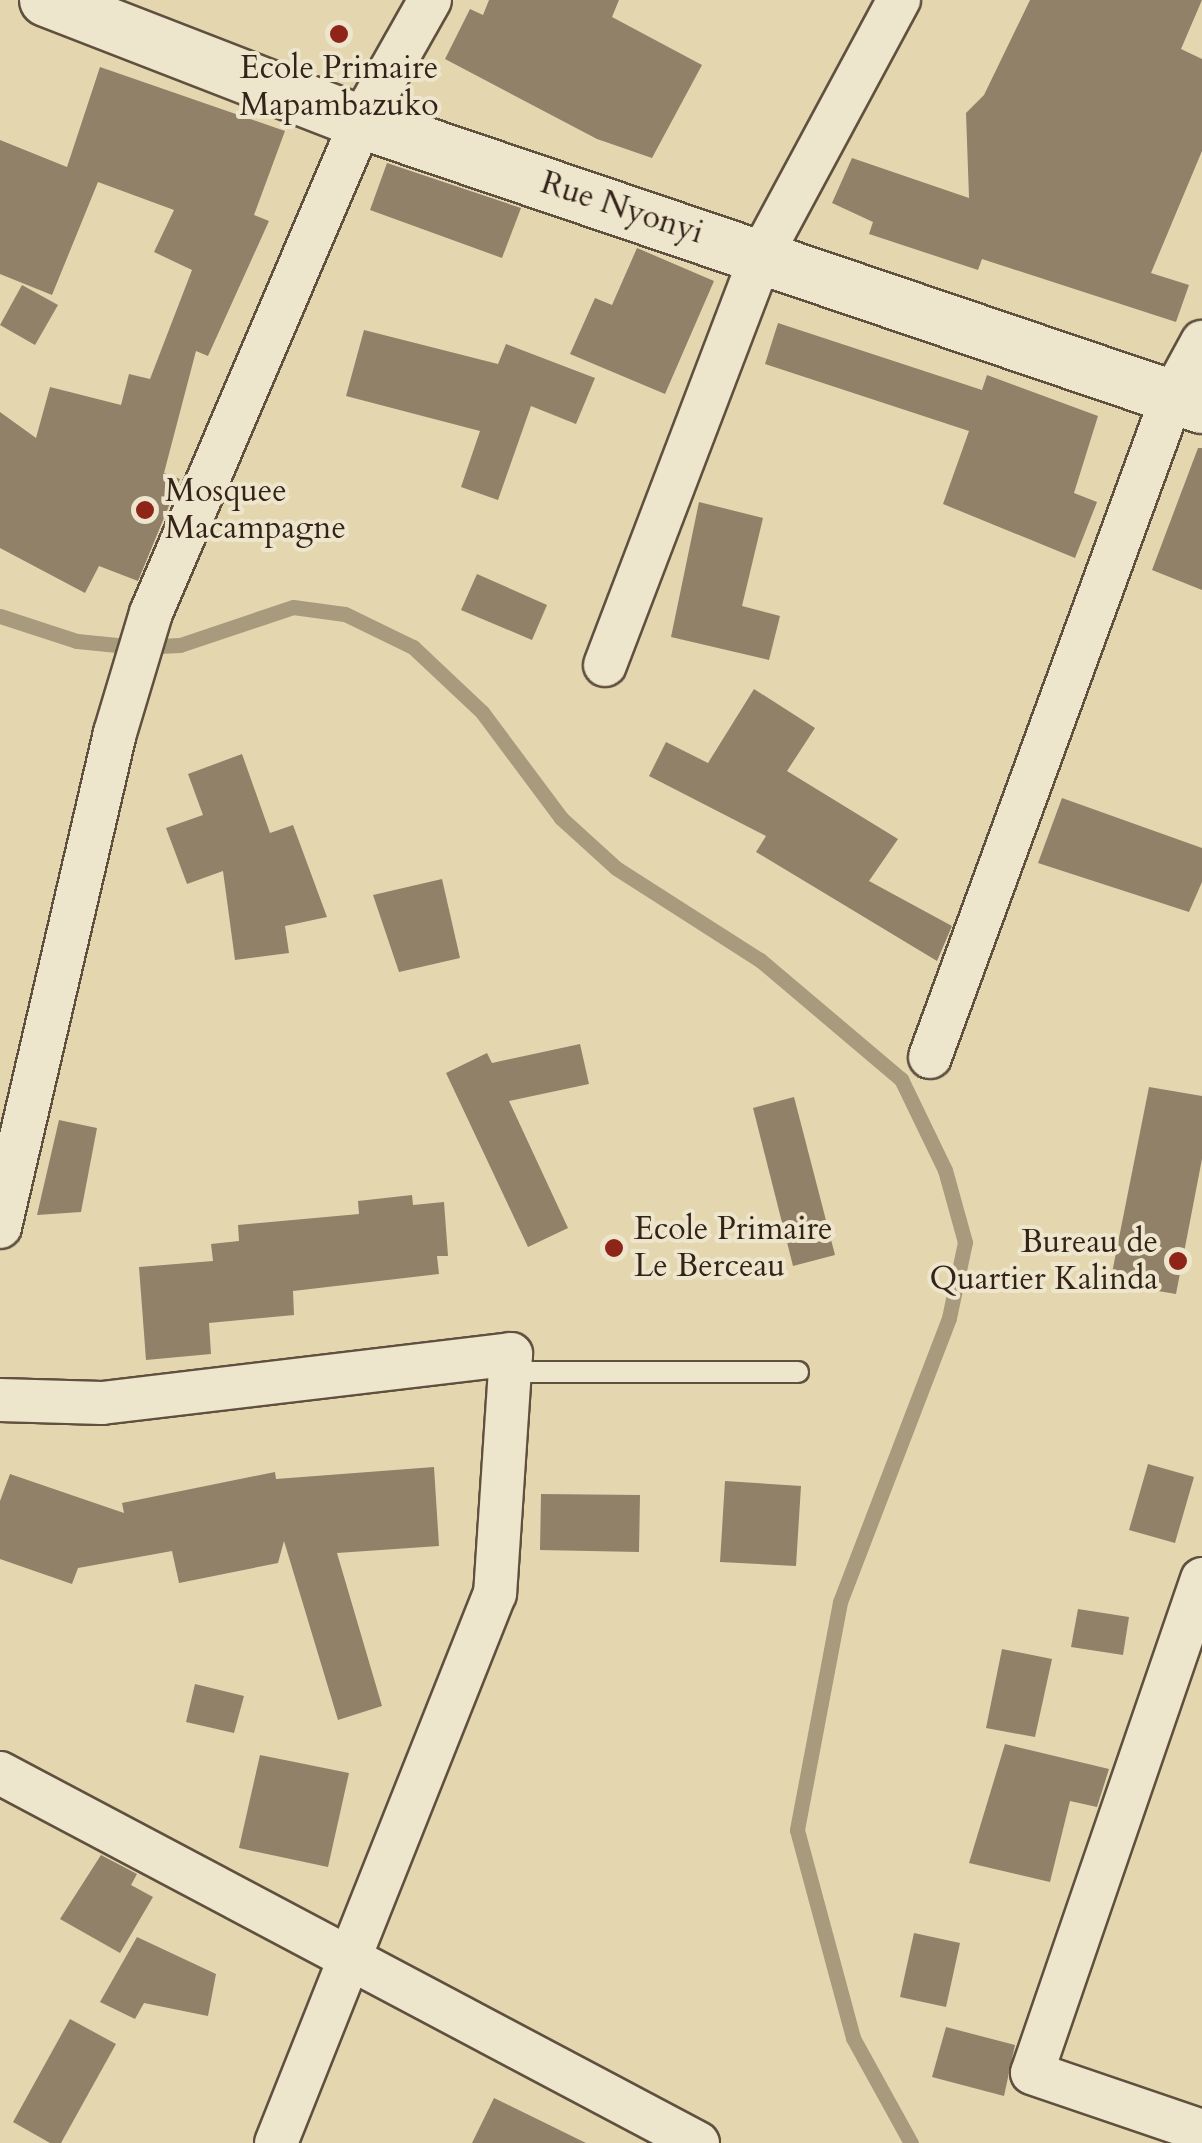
<!DOCTYPE html>
<style>
body{margin:0}
#map{position:relative;width:1202px;height:2143px;overflow:hidden;background:#e4d7b0;font-family:Cardo,serif}
div>[style]{position:absolute}
[style*='--x']{left:calc(var(--x)*1px);top:calc(var(--y)*1px);width:calc(var(--w)*1px);rotate:calc(var(--a)*1deg)}
.stream>*{height:15px;margin:-7.5px;padding:0 7.5px;transform-origin:7.5px;border-radius:7.5px;background:#a89a7d}
.building>*{inset:0;background:#908168}
.roads{filter:drop-shadow(2px 0 #60503f) drop-shadow(-2px 0 #60503f) drop-shadow(0 2px #60503f) drop-shadow(0 -2px #60503f)}
.service>*{height:20px;margin:-10px;padding:0 10px;transform-origin:10px;border-radius:10px;background:#ede5cc}
.minor>*{height:42px;margin:-21px;padding:0 21px;transform-origin:21px;border-radius:21px;background:#ede5cc}
.tertiary>*{height:52px;margin:-26px;padding:0 26px;transform-origin:26px;border-radius:26px;background:#ede5cc}
.dots>*{width:28px;height:28px;translate:-50% -50%;box-sizing:border-box;border:5px solid #ede5cc;border-radius:50%}
span{translate:-50% -50%;white-space:nowrap;text-align:center;line-height:1.15;-webkit-text-stroke:8px #ede5cc;paint-order:stroke}
.poi-label{font-size:32px;color:#342319}
.left{translate:0 -50%;text-align:left}
.right{translate:-100% -50%;text-align:right}
.street-label{font-size:32px;color:#342319}
</style>
<div id="map">
<div class="stream">
<div style="--x:0;--y:616;--w:81;--a:18"></div>
<div style="--x:77;--y:641;--w:60;--a:5.7"></div>
<div style="--x:137;--y:647;--w:43;--a:-2.7"></div>
<div style="--x:180;--y:645;--w:119;--a:-18.6"></div>
<div style="--x:293;--y:607;--w:52;--a:7.7"></div>
<div style="--x:345;--y:614;--w:76;--a:25.9"></div>
<div style="--x:413;--y:647;--w:95;--a:43.3"></div>
<div style="--x:482;--y:712;--w:132;--a:53.3"></div>
<div style="--x:561;--y:818;--w:74;--a:42.3"></div>
<div style="--x:616;--y:868;--w:171;--a:32.6"></div>
<div style="--x:760;--y:960;--w:185;--a:40.2"></div>
<div style="--x:901;--y:1079;--w:101;--a:64.2"></div>
<div style="--x:945;--y:1170;--w:75;--a:74.5"></div>
<div style="--x:965;--y:1242;--w:78;--a:101.9"></div>
<div style="--x:949;--y:1318;--w:304;--a:111"></div>
<div style="--x:840;--y:1602;--w:232;--a:100.7"></div>
<div style="--x:797;--y:1830;--w:215;--a:74.9"></div>
<div style="--x:853;--y:2038;--w:120;--a:61.1"></div>
</div>
<div class="building">
<div style="clip-path:polygon(489px 0,619px 0,612px 17px,702px 65px,652px 158px,597px 139px,445px 59px,470px 9px,483px 15px)"></div>
<div style="clip-path:polygon(1030px 0,1202px 0,1181px 49px,1202px 59px,1202px 151px,1151px 273px,1189px 285px,1176px 322px,982px 259px,978px 270px,869px 234px,873px 222px,832px 203px,852px 158px,969px 198px,966px 113px,984px 95px)"></div>
<div style="clip-path:polygon(100px 67px,285px 131px,254px 215px,269px 221px,208px 356px,196px 351px,164px 473px,180px 479px,138px 581px,99px 566px,85px 593px,0 548px,0 412px,36px 438px,50px 387px,121px 405px,129px 374px,150px 379px,192px 270px,154px 252px,174px 210px,98px 182px,52px 295px,0 274px,0 140px,67px 167px)"></div>
<div style="clip-path:polygon(387px 163px,521px 208px,502px 258px,370px 210px)"></div>
<div style="clip-path:polygon(637px 248px,714px 281px,665px 394px,570px 354px,595px 298px,612px 305px)"></div>
<div style="clip-path:polygon(22px 285px,58px 305px,35px 345px,0 325px)"></div>
<div style="clip-path:polygon(778px 323px,982px 390px,987px 375px,1098px 416px,1074px 493px,1097px 502px,1075px 558px,943px 504px,969px 431px,765px 364px)"></div>
<div style="clip-path:polygon(364px 330px,498px 364px,506px 344px,595px 378px,576px 424px,531px 406px,498px 500px,461px 487px,480px 431px,346px 396px)"></div>
<div style="clip-path:polygon(1198px 448px,1202px 448px,1202px 590px,1152px 570px)"></div>
<div style="clip-path:polygon(699px 502px,763px 518px,742px 606px,780px 616px,769px 660px,671px 637px)"></div>
<div style="clip-path:polygon(477px 574px,547px 605px,532px 640px,461px 610px)"></div>
<div style="clip-path:polygon(754px 689px,815px 728px,787px 771px,898px 839px,869px 881px,952px 926px,937px 961px,756px 852px,766px 836px,649px 776px,666px 742px,708px 763px)"></div>
<div style="clip-path:polygon(242px 754px,270px 833px,293px 825px,327px 917px,285px 926px,289px 953px,235px 960px,223px 871px,187px 884px,166px 828px,203px 815px,188px 774px)"></div>
<div style="clip-path:polygon(1062px 798px,1202px 848px,1202px 882px,1189px 912px,1038px 863px)"></div>
<div style="clip-path:polygon(442px 879px,460px 958px,399px 972px,373px 895px)"></div>
<div style="clip-path:polygon(580px 1044px,589px 1084px,509px 1101px,568px 1228px,528px 1247px,446px 1073px,487px 1053px,492px 1063px)"></div>
<div style="clip-path:polygon(1149px 1087px,1202px 1096px,1202px 1159px,1176px 1294px,1110px 1283px)"></div>
<div style="clip-path:polygon(794px 1097px,835px 1255px,793px 1266px,753px 1108px)"></div>
<div style="clip-path:polygon(59px 1120px,97px 1128px,81px 1212px,37px 1215px)"></div>
<div style="clip-path:polygon(412px 1195px,413px 1205px,444px 1202px,448px 1256px,437px 1256px,439px 1274px,293px 1291px,294px 1315px,209px 1323px,211px 1354px,146px 1360px,139px 1267px,213px 1261px,211px 1244px,239px 1241px,238px 1225px,359px 1214px,358px 1201px)"></div>
<div style="clip-path:polygon(1148px 1464px,1194px 1477px,1175px 1543px,1129px 1530px)"></div>
<div style="clip-path:polygon(434px 1467px,439px 1546px,337px 1553px,382px 1706px,338px 1720px,284px 1541px,278px 1563px,179px 1583px,172px 1551px,78px 1568px,72px 1584px,0 1559px,0 1501px,10px 1474px,124px 1513px,122px 1503px,275px 1472px,276px 1479px)"></div>
<div style="clip-path:polygon(725px 1481px,801px 1486px,796px 1566px,720px 1562px)"></div>
<div style="clip-path:polygon(541px 1494px,640px 1495px,639px 1552px,540px 1550px)"></div>
<div style="clip-path:polygon(1078px 1609px,1129px 1617px,1123px 1655px,1071px 1647px)"></div>
<div style="clip-path:polygon(1002px 1649px,1052px 1659px,1035px 1737px,986px 1728px)"></div>
<div style="clip-path:polygon(195px 1684px,244px 1696px,234px 1733px,186px 1722px)"></div>
<div style="clip-path:polygon(1005px 1744px,1109px 1769px,1097px 1807px,1070px 1801px,1050px 1882px,969px 1863px)"></div>
<div style="clip-path:polygon(260px 1755px,349px 1773px,328px 1867px,239px 1848px)"></div>
<div style="clip-path:polygon(101px 1855px,137px 1874px,131px 1885px,153px 1897px,120px 1953px,60px 1919px)"></div>
<div style="clip-path:polygon(914px 1933px,960px 1943px,946px 2007px,900px 1997px)"></div>
<div style="clip-path:polygon(137px 1937px,216px 1974px,208px 2016px,144px 2003px,135px 2019px,100px 2002px)"></div>
<div style="clip-path:polygon(70px 2019px,116px 2044px,61px 2143px,50px 2143px,13px 2122px)"></div>
<div style="clip-path:polygon(946px 2027px,1015px 2045px,1004px 2096px,932px 2077px)"></div>
<div style="clip-path:polygon(494px 2098px,586px 2143px,472px 2143px)"></div>
</div>
<div class="roads">
<div class="service">
<div style="--x:510;--y:1372;--w:288;--a:0"></div>
</div>
<div class="minor">
<div style="--x:605;--y:665;--w:440;--a:-69.1"></div>
<div style="--x:762;--y:254;--w:289;--a:-61.7"></div>
<div style="--x:930;--y:1057;--w:703;--a:-69.86"></div>
<div style="--x:1172;--y:397;--w:63;--a:-61.4"></div>
<div style="--x:0;--y:1227;--w:507;--a:-76.9"></div>
<div style="--x:115;--y:733;--w:125;--a:-73.3"></div>
<div style="--x:151;--y:613;--w:534;--a:-66.84"></div>
<div style="--x:361;--y:122;--w:140;--a:-60.5"></div>
<div style="--x:0;--y:1400;--w:102;--a:1.7"></div>
<div style="--x:102;--y:1403;--w:412;--a:-6.8"></div>
<div style="--x:511;--y:1354;--w:240;--a:93.8"></div>
<div style="--x:495;--y:1593;--w:592;--a:111.71"></div>
<div style="--x:1202;--y:1579;--w:522;--a:108.99"></div>
<div style="--x:1032;--y:2073;--w:180;--a:18.8"></div>
<div style="--x:0;--y:1773;--w:790;--a:27.93"></div>
</div>
<div class="tertiary">
<div style="--x:46;--y:0;--w:338;--a:21.2"></div>
<div style="--x:361;--y:122;--w:888;--a:18.72"></div>
</div>
</div>
<div class="dots">
<div style="left:339px;top:34px;background:#8f2418"></div>
<div style="left:145px;top:510px;background:#8f2418"></div>
<div style="left:614px;top:1248px;background:#8f2418"></div>
<div style="left:1178px;top:1261px;background:#8f2418"></div>
</div>
<div class="poi-label">
<span style="left:339px;top:87px">Ecole Primaire<br>Mapambazuko</span>
<span class="left" style="left:165px;top:510px">Mosquee<br>Macampagne</span>
<span class="left" style="left:634px;top:1248px">Ecole Primaire<br>Le Berceau</span>
<span class="right" style="left:1158px;top:1261px">Bureau de<br>Quartier Kalinda</span>
</div>
<div class="street-label">
<span style="left:622px;top:208px;rotate:18deg">Rue Nyonyi</span>
</div>
</div>
